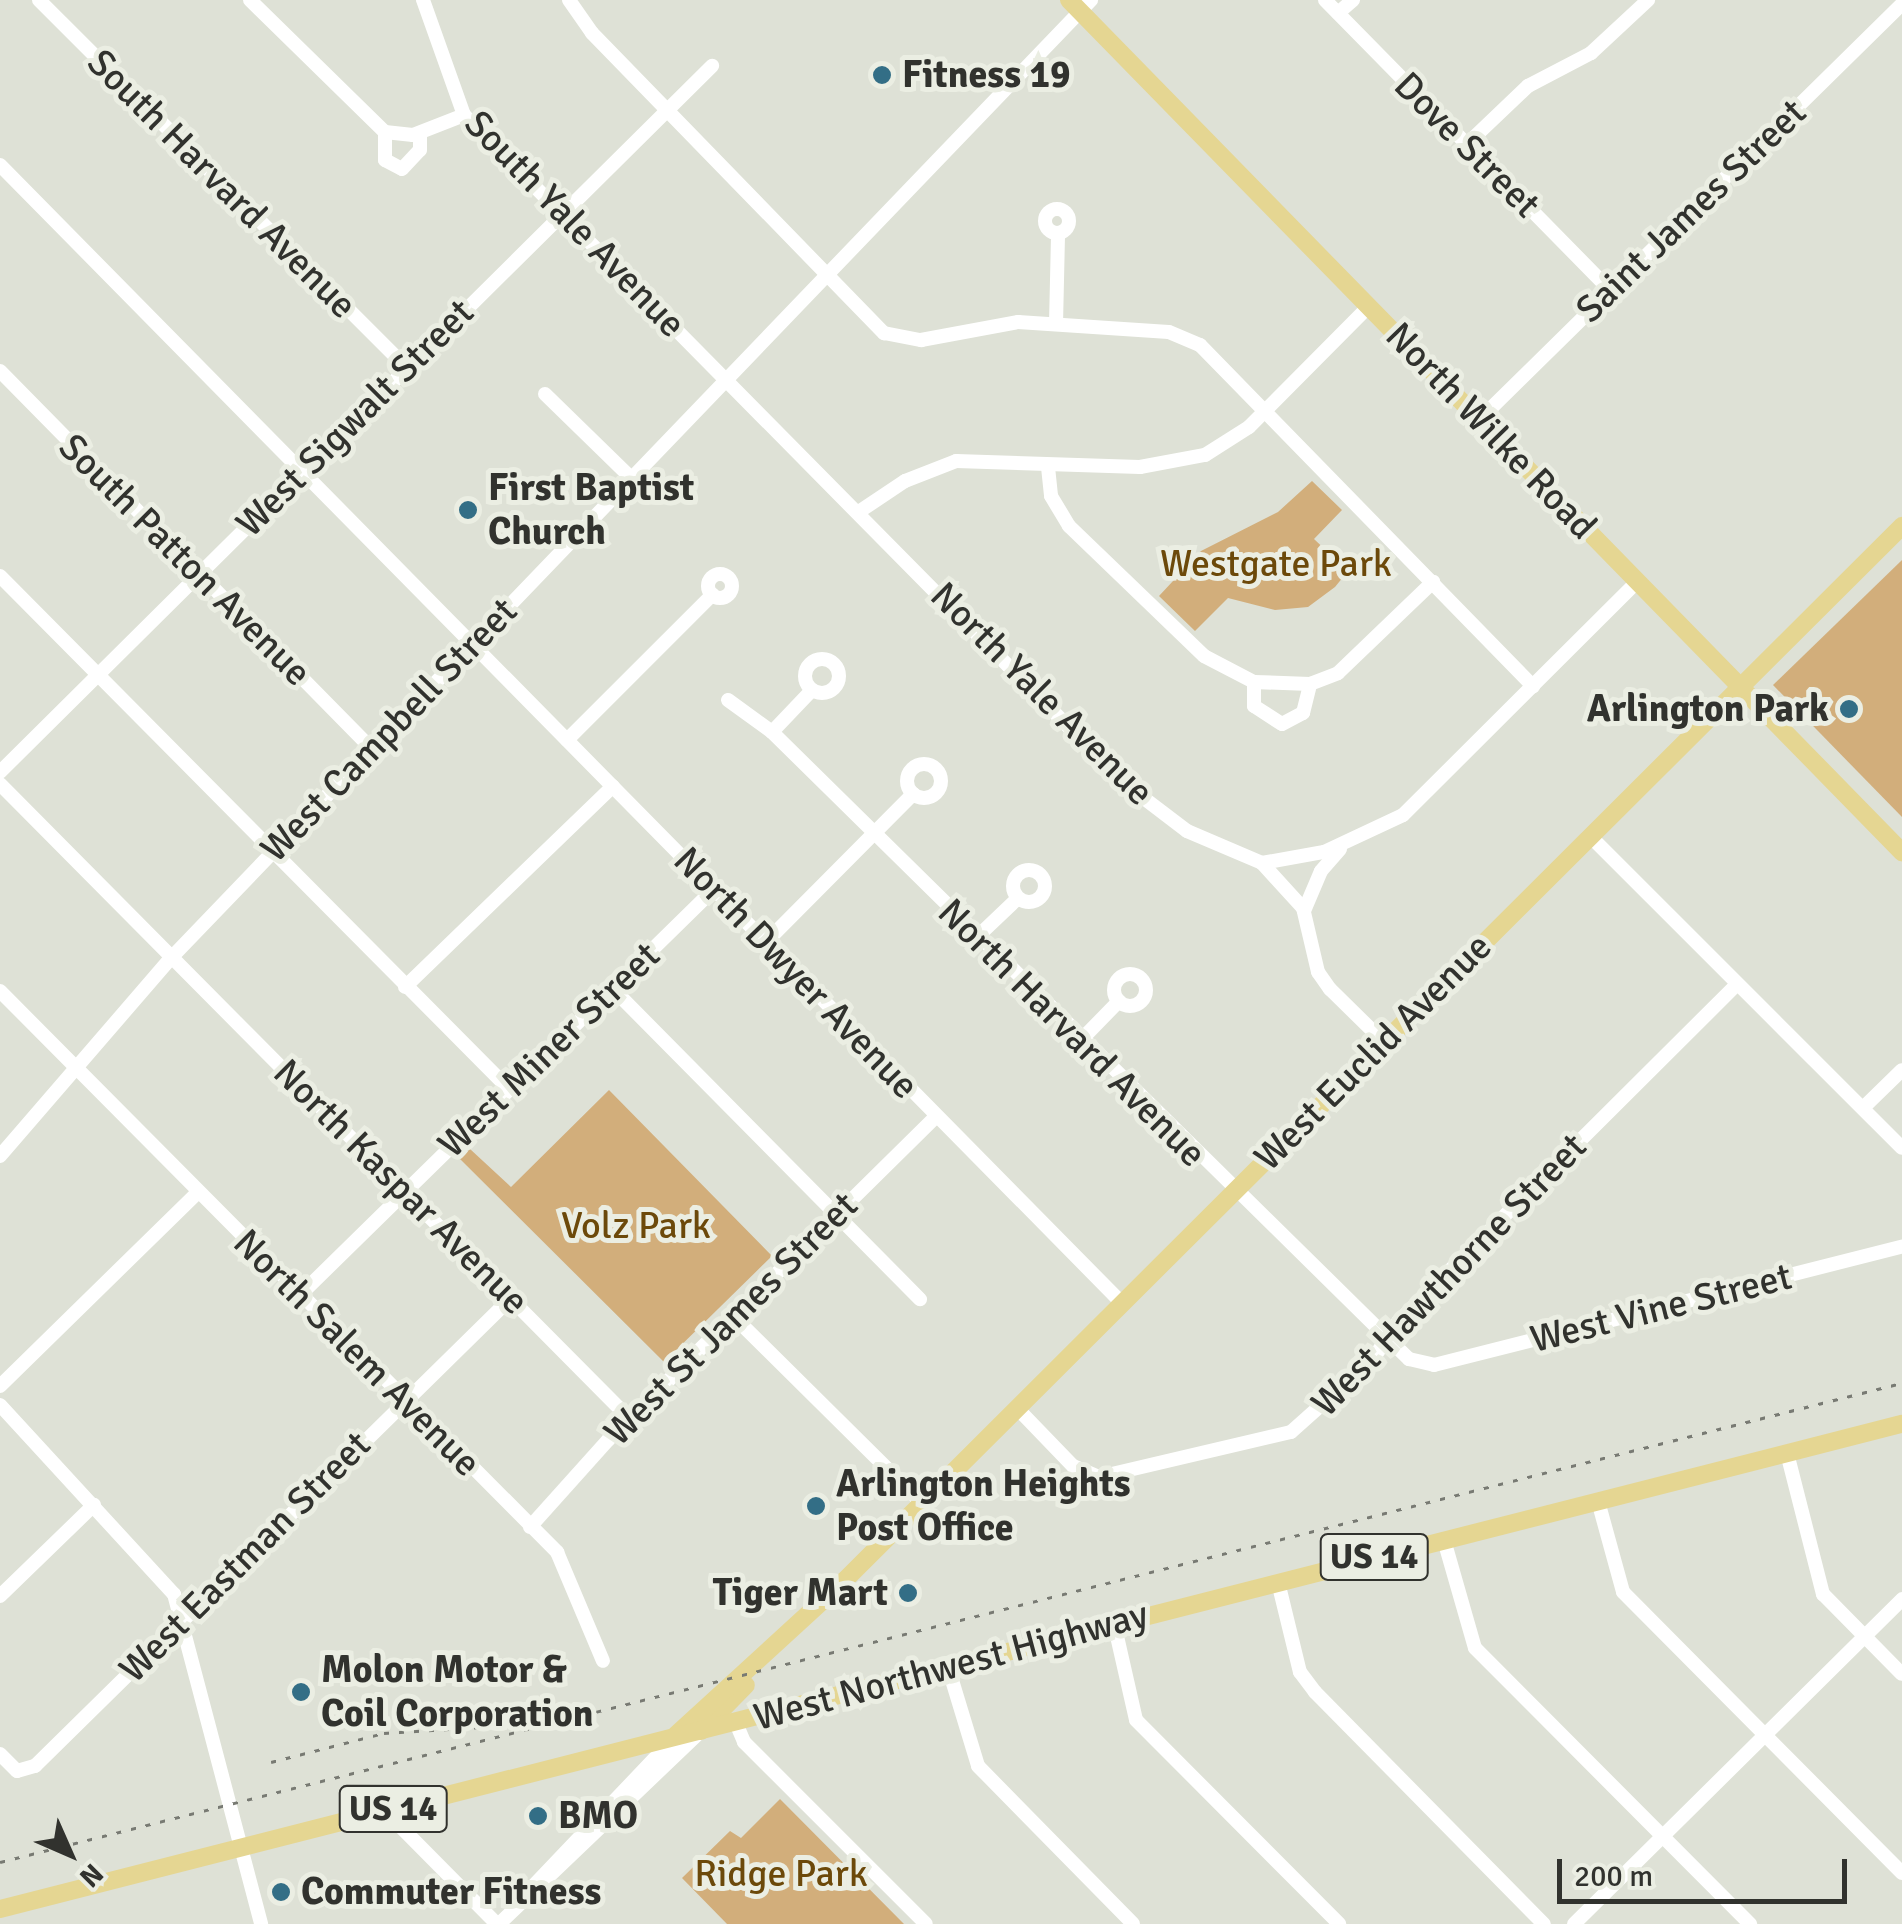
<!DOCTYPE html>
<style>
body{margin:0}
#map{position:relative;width:1902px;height:1924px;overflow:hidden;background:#dee1d6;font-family:Signika,sans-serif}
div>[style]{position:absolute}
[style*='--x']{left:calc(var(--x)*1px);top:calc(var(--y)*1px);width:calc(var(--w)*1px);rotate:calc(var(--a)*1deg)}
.green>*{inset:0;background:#d2ae7b}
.minor>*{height:14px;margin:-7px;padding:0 7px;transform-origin:7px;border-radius:7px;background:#fff}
.minor>.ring{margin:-7px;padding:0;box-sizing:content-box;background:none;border:14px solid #fff;border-radius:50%}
.major>*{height:18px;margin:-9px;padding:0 9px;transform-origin:9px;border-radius:9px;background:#e5d692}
.rail>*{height:2.5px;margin-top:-1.25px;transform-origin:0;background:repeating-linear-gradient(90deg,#787a73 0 5px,transparent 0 15px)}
.dots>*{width:28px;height:28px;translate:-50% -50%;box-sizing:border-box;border:5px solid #ebeee3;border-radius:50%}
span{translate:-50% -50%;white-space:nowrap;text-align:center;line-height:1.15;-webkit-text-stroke:10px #ebeee3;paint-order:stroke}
.shield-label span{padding:2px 8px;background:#ebeee3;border:2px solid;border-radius:8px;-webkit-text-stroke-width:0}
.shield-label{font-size:35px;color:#31322e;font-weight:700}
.poi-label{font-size:38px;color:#31322e;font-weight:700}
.left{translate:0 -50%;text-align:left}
.right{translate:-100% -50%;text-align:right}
.street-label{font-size:38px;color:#31322e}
.park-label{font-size:38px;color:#6c490a}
.north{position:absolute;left:20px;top:1804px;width:100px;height:100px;-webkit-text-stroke:8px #ebeee3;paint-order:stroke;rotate:135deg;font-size:28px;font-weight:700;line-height:40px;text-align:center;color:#31322e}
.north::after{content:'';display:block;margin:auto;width:35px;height:45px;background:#31322e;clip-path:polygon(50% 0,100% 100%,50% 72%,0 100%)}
.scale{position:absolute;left:1557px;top:1859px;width:290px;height:45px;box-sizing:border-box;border:5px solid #31322e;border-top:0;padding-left:12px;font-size:30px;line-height:35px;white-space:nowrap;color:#31322e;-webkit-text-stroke:8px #ebeee3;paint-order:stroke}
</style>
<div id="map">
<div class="green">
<div style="clip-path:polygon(1312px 481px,1342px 510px,1314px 539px,1348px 571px,1335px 587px,1308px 607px,1275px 610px,1228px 598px,1195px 631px,1159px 596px,1201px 551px,1278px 512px)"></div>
<div style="clip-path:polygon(1902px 560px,1902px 817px,1773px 685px)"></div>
<div style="clip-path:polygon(609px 1090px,772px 1256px,664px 1362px,460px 1159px,470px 1149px,511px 1187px)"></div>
<div style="clip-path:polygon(780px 1799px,904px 1924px,727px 1924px,682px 1878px,730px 1831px,741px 1838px)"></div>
</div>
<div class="minor">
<div style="--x:39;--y:0;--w:519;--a:45"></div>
<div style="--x:250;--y:0;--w:189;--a:44.4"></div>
<div style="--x:385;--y:132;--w:28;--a:6"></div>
<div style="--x:413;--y:135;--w:55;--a:-21.4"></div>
<div style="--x:423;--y:0;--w:122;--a:70.4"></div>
<div style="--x:464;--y:115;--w:939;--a:45.35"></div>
<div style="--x:1124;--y:783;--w:79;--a:37.3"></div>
<div style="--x:1187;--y:831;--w:82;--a:23.1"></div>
<div style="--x:1262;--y:863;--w:61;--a:47.7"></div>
<div style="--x:1303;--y:908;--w:66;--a:76.8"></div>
<div style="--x:1318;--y:972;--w:21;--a:55"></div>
<div style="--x:1330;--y:989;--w:76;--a:44.5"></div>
<div style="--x:569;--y:0;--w:40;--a:55.1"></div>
<div style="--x:592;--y:33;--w:419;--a:45.8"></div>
<div style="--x:884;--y:333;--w:38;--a:11"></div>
<div style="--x:921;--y:340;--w:99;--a:-10.5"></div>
<div style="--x:1018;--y:322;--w:151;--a:3.8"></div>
<div style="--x:1169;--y:332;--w:34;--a:23"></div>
<div style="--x:1200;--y:345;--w:477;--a:45.7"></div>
<div style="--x:1325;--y:0;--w:407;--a:45.5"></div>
<div style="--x:1338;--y:13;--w:20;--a:-41"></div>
<div style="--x:385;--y:132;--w:28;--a:90"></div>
<div style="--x:385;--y:160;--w:19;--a:28"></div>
<div style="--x:402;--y:169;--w:26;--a:-47"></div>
<div style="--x:420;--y:150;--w:17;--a:-90"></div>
<div style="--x:1466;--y:145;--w:86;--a:-43.6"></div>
<div style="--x:1528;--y:86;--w:71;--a:-27.6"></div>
<div style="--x:1591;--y:53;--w:78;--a:-42.9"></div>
<div style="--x:0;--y:165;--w:1598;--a:45.41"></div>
<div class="ring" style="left:1045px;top:209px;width:10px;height:10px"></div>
<div style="--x:1056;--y:324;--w:91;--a:-88.7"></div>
<div style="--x:0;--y:371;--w:529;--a:45.46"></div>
<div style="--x:545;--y:394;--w:119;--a:44.3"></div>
<div style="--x:1480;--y:419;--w:592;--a:-44.52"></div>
<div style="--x:1048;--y:467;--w:29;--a:84"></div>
<div style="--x:1051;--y:496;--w:35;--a:59"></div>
<div style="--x:1069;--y:526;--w:187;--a:43.9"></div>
<div style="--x:1204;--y:656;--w:56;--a:27.5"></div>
<div style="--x:1254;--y:682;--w:56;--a:2"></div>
<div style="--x:1310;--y:684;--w:30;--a:-21"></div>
<div style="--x:1338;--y:673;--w:132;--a:-43.8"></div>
<div style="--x:860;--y:511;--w:54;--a:-33.7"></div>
<div style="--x:905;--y:481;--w:55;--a:-21.4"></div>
<div style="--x:956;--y:461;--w:184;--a:1.9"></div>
<div style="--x:1140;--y:467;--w:66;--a:-10.5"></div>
<div style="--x:1205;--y:455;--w:52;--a:-32.5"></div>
<div style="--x:1249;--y:427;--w:170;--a:-45.2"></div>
<div class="ring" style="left:708px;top:574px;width:10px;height:10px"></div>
<div style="--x:0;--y:576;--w:721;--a:45.22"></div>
<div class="ring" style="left:805px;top:659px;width:20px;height:20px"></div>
<div style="--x:1254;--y:682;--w:24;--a:90"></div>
<div style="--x:1254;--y:706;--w:33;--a:33"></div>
<div style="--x:1282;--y:724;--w:24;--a:-28"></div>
<div style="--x:1303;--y:713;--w:30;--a:-76"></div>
<div style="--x:728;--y:700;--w:54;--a:36"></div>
<div style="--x:772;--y:732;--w:894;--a:44.55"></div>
<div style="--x:1409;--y:1359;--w:26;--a:13"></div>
<div style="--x:1434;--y:1365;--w:483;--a:-14.2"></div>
<div style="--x:772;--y:732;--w:58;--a:-46.4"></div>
<div style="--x:567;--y:740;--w:206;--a:-45"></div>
<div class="ring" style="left:907px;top:764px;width:20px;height:20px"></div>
<div style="--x:0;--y:772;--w:1003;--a:-44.76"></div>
<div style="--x:0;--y:784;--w:893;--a:45.23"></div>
<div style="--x:1590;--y:836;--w:441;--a:45"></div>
<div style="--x:1262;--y:863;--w:63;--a:-10.1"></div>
<div style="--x:1324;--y:852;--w:87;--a:-25.1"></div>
<div style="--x:1403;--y:815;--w:332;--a:-44.9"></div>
<div class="ring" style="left:1013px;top:870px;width:18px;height:18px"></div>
<div style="--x:1304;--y:911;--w:43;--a:-67"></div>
<div style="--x:1321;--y:871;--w:29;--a:-49"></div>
<div style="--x:976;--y:938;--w:58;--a:-43.6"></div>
<div style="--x:766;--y:942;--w:209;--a:-45.2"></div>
<div class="ring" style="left:1114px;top:974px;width:18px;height:18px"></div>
<div style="--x:405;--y:987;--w:289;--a:-44"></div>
<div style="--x:612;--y:988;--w:438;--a:45.3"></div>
<div style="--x:0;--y:991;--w:791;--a:45.2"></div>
<div style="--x:557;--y:1552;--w:118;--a:67.1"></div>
<div style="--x:1080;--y:1041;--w:56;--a:-45.7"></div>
<div style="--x:1863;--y:1108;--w:54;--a:-44.3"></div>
<div style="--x:0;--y:1156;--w:263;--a:-49.2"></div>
<div style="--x:172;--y:957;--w:1327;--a:-46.16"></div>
<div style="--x:299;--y:1296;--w:581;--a:-44.44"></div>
<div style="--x:734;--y:1317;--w:264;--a:44.7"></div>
<div style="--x:0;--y:1386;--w:277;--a:-44.4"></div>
<div style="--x:0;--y:1405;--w:257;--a:47.4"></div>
<div style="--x:174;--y:1594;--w:341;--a:75.2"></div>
<div style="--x:1017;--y:1408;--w:81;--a:46"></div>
<div style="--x:1073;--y:1466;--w:28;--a:23"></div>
<div style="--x:1099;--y:1477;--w:197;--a:-13.2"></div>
<div style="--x:1291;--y:1432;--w:110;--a:-41.7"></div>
<div style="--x:1373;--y:1359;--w:45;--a:-56"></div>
<div style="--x:1398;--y:1322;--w:479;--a:-44.9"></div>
<div style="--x:1787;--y:1453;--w:146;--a:75.7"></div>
<div style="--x:1823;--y:1594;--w:112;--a:45.4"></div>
<div style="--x:1598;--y:1501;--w:94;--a:74.6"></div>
<div style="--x:1623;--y:1592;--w:396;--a:45.2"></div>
<div style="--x:530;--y:1527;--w:117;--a:-48.1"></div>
<div style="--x:608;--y:1440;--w:461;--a:-44.6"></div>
<div style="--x:1444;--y:1540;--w:112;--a:74"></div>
<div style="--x:1475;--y:1648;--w:390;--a:45.1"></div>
<div style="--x:1278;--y:1582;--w:93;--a:76.3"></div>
<div style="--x:1300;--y:1672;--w:25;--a:53"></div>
<div style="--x:1315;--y:1692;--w:326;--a:45.4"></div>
<div style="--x:0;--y:1596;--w:131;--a:-44.1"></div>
<div style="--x:1114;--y:1623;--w:99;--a:77.2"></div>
<div style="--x:1136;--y:1720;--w:288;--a:45.1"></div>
<div style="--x:948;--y:1667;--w:103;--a:73.1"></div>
<div style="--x:978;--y:1766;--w:221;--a:45.5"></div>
<div style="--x:736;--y:1723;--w:21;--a:67"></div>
<div style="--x:744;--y:1742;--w:257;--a:45"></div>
<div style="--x:0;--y:1754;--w:24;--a:45"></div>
<div style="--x:17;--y:1771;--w:19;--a:-16"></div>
<div style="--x:35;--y:1766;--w:669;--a:-44.52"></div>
<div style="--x:385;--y:1811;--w:159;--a:45.3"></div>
<div style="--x:516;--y:1904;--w:228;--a:-46.4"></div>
<div style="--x:499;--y:1924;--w:278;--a:-43.7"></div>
<div style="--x:1574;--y:1924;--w:462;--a:-44.7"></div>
</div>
<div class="major">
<div style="--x:1069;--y:0;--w:1192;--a:45.65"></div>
<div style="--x:701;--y:1731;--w:64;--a:-45.6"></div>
<div style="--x:676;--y:1735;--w:229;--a:-42.5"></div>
<div style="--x:845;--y:1580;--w:1493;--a:-44.92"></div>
<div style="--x:0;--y:1909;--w:1963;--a:-14.31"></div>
</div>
<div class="rail">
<div style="--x:271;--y:1762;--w:117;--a:-14.4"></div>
<div style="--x:384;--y:1733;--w:114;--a:-3.5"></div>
<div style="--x:0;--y:1862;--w:1961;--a:-14.14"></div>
</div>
<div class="dots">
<div style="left:882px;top:75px;background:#336e86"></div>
<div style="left:468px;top:510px;background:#336e86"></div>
<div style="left:1849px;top:709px;background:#336e86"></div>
<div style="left:816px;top:1506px;background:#336e86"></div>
<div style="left:908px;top:1593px;background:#336e86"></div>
<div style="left:301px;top:1692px;background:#336e86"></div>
<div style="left:538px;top:1816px;background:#336e86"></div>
<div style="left:281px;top:1892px;background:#336e86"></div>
</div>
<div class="shield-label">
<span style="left:1374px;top:1557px">US 14</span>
<span style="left:393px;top:1809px">US 14</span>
</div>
<div class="poi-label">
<span class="left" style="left:902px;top:75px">Fitness 19</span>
<span class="left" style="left:488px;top:510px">First Baptist<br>Church</span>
<span class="right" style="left:1829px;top:709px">Arlington Park</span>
<span class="left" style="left:836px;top:1506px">Arlington Heights<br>Post Office</span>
<span class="right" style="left:888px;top:1593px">Tiger Mart</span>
<span class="left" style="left:321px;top:1692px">Molon Motor &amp;<br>Coil Corporation</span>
<span class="left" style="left:558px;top:1816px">BMO</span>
<span class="left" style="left:301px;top:1892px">Commuter Fitness</span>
</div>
<div class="street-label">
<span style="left:1467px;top:145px;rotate:45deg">Dove Street</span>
<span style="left:222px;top:184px;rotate:45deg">South Harvard Avenue</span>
<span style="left:1691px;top:211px;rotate:-44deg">Saint James Street</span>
<span style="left:575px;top:224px;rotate:46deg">South Yale Avenue</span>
<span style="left:355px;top:418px;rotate:-45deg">West Sigwalt Street</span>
<span style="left:1491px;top:431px;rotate:46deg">North Wilke Road</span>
<span style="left:185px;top:560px;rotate:45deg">South Patton Avenue</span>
<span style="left:1042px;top:694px;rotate:45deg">North Yale Avenue</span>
<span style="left:389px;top:730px;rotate:-46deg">West Campbell Street</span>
<span style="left:796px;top:973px;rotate:46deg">North Dwyer Avenue</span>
<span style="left:1072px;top:1033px;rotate:45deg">North Harvard Avenue</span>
<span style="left:549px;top:1050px;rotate:-44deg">West Miner Street</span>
<span style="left:1373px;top:1052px;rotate:-45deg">West Euclid Avenue</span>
<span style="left:401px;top:1187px;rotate:45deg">North Kaspar Avenue</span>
<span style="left:1449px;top:1275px;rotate:-46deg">West Hawthorne Street</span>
<span style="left:1661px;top:1308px;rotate:-14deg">West Vine Street</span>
<span style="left:731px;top:1319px;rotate:-45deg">West St James Street</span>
<span style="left:357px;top:1353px;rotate:45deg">North Salem Avenue</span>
<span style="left:245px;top:1557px;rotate:-45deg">West Eastman Street</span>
<span style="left:951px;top:1666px;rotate:-15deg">West Northwest Highway</span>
</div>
<div class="park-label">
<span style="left:1276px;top:564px">Westgate Park</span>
<span style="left:636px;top:1226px">Volz Park</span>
<span style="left:781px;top:1874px">Ridge Park</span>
</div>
<div class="north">N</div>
<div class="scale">200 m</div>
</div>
